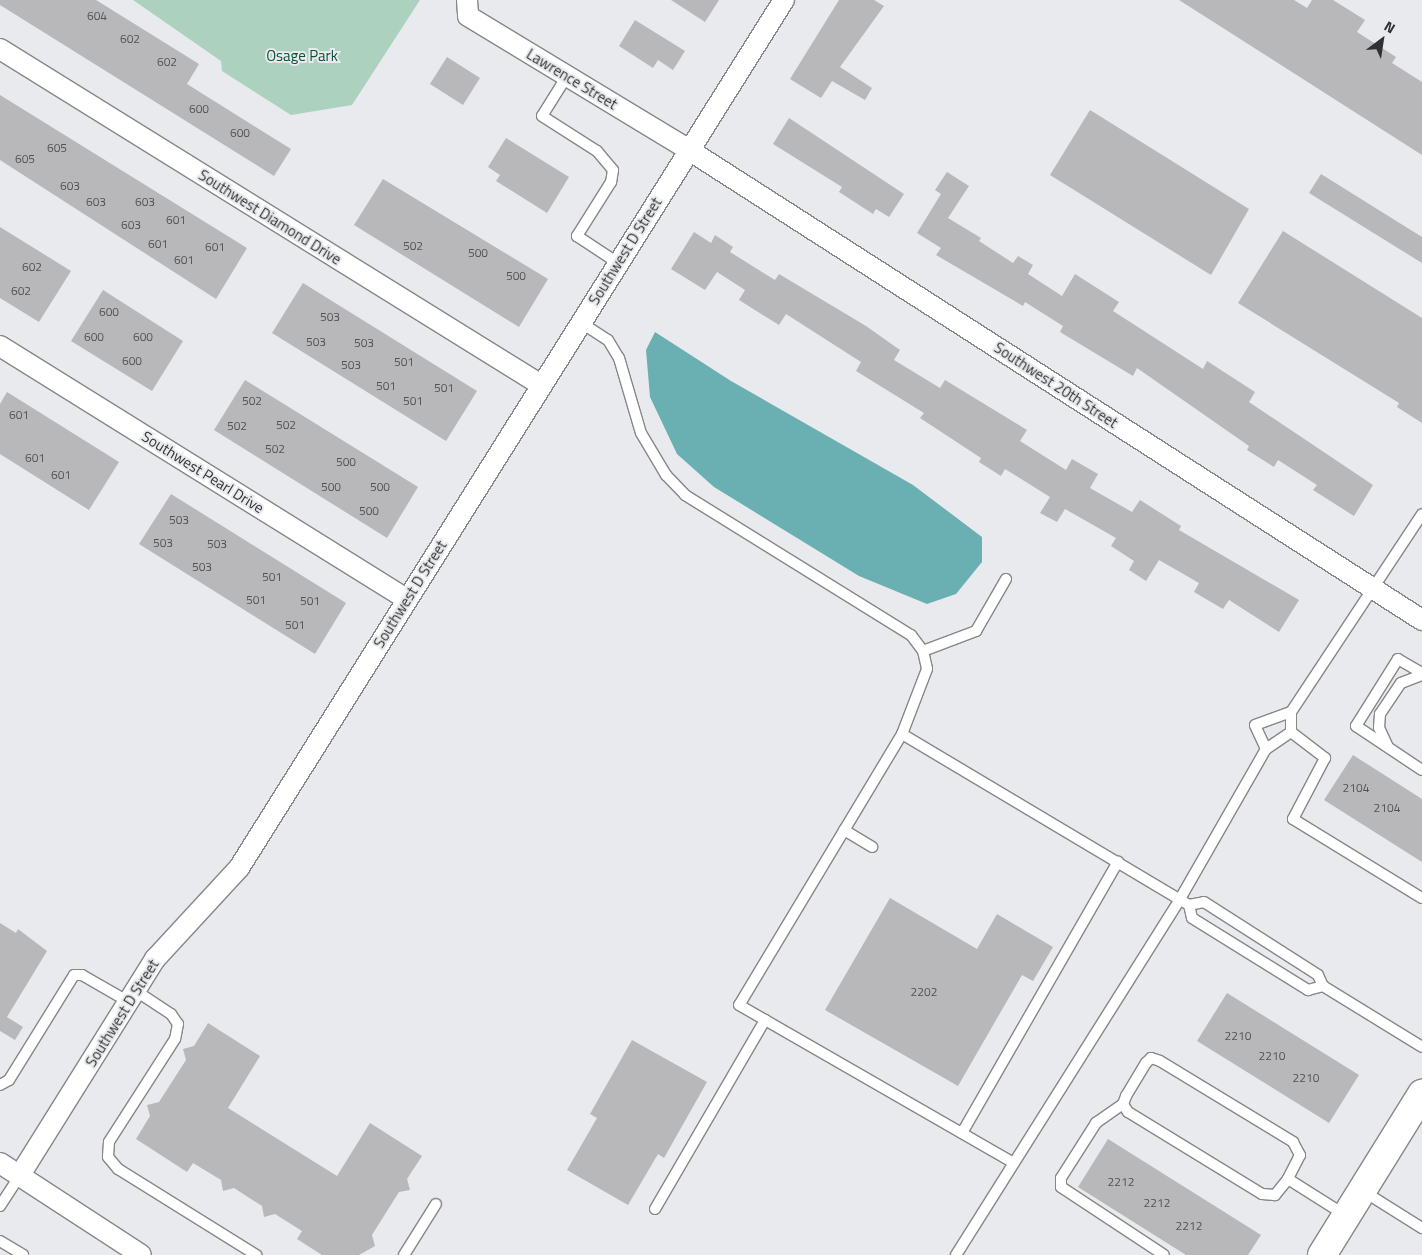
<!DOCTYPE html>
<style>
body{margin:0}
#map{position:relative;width:1422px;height:1255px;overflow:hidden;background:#e9eaed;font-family:"Titillium Web",sans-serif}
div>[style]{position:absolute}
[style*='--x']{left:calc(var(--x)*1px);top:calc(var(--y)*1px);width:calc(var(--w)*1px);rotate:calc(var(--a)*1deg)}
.green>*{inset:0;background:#add1bf}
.water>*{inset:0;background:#6aafb2}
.building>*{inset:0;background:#b8b7ba}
.roads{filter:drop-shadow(1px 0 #86878a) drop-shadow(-1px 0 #86878a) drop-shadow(0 1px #86878a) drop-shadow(0 -1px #86878a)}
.lane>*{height:10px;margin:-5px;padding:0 5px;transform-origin:5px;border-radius:5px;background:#fff}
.street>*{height:20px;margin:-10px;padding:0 10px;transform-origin:10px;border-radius:10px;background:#fff}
.primary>*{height:28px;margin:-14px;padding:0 14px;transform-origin:14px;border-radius:14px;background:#fff}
span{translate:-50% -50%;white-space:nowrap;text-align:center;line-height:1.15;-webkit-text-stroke:4px #e9eaed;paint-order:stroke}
.number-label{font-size:12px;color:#525254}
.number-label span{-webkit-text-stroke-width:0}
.park-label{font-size:15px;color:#095238}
.street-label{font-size:15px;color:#303132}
.north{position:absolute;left:1357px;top:15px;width:50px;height:50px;-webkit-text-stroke:4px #e9eaed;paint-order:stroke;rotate:31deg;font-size:14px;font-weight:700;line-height:20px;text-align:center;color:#303132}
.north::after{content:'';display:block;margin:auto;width:18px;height:22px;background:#303132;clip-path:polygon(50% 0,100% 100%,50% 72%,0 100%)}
</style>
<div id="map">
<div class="green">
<div style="clip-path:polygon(133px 0,420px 0,352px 105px,291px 115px,222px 71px,221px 61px)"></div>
</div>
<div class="water">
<div style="clip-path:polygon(655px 332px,731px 381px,913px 485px,982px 537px,982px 562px,956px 594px,927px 604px,859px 576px,714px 487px,677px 454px,650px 397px,646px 350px)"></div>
</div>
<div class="building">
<div style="clip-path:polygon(0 0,96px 0,199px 64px,187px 84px,291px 149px,274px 176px,0 5px)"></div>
<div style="clip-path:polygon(671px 0,719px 0,705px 22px)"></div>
<div style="clip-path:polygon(839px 0,874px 0,884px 6px,840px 67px,872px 88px,865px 100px,832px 81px,821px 98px,790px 79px)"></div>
<div style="clip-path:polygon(1179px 0,1294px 0,1307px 8px,1312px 0,1333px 0,1365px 20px,1357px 32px,1396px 57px,1392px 63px,1422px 82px,1422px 155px)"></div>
<div style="clip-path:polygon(635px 20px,685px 51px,673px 70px,658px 60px,653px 68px,619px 46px)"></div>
<div style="clip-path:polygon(447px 57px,480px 78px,463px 105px,430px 84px)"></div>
<div style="clip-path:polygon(0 95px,247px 248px,216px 299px,0 160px)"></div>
<div style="clip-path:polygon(1090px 110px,1249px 209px,1211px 275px,1050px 175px)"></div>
<div style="clip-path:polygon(789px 118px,904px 194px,889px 217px,876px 209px,873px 214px,839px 192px,842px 187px,773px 144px)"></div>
<div style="clip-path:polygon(506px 138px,569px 177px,547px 213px,496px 181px,500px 175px,488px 167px)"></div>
<div style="clip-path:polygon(947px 172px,969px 186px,948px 218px,981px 238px,979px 241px,1013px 263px,1018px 256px,1033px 265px,1028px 274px,1062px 296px,1075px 274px,1119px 302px,1113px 311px,1203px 369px,1207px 361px,1255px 392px,1249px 402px,1373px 485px,1354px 516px,1313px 490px,1317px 485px,1278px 460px,1274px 467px,1247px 450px,1249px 446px,1137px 368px,1133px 376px,1060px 332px,1063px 326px,1025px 302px,1023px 306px,936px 255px,941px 248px,917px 233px,941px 194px,935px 190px)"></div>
<div style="clip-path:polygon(1321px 174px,1422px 237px,1422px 263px,1309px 193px)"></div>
<div style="clip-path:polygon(383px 179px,548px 279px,519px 327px,354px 225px)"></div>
<div style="clip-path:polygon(0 227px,71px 271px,39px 322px,0 298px)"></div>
<div style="clip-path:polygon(1283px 231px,1422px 318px,1422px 423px,1397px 407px,1399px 403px,1238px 303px)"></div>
<div style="clip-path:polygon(694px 232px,711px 243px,715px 235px,733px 247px,730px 252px,775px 280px,779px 274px,866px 326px,900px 350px,894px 360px,940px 388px,945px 380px,1027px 430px,1020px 441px,1066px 470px,1072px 459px,1098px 474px,1090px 488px,1132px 512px,1140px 500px,1181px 526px,1179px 530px,1299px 600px,1279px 632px,1229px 600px,1223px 609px,1194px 592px,1199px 583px,1159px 560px,1146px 581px,1129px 570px,1134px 561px,1111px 546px,1116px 538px,1065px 509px,1057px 522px,1040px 513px,1050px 497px,1005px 469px,1001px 476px,979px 462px,981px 458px,920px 418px,924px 413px,856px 371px,861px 362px,786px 314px,779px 325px,739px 300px,745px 290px,717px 272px,705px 290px,671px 269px)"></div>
<div style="clip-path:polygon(303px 283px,477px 391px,446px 441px,272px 333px)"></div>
<div style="clip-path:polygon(103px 290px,183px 341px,152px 391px,71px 341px)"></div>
<div style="clip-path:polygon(245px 380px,418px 487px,387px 538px,214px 430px)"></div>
<div style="clip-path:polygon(7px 392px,119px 462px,89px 510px,0 454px,0 404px)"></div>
<div style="clip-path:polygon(171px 494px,346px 603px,315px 654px,139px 544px)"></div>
<div style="clip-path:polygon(1353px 755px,1422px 799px,1422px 862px,1324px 800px)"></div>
<div style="clip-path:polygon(890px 898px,977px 949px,997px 914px,1053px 947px,1033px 981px,1022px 975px,958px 1086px,825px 1010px)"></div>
<div style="clip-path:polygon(0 923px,16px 933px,18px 929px,47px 951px,7px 1017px,23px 1027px,15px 1040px,0 1031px)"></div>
<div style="clip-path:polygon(1227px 993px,1359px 1075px,1329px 1123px,1197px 1041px)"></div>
<div style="clip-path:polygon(208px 1023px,260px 1056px,228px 1108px,337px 1176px,370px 1123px,422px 1156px,407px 1179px,410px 1190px,399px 1192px,372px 1235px,375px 1246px,359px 1255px,322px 1255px,297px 1239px,302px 1231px,275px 1214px,264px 1217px,262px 1206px,234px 1188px,223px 1191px,221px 1180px,193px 1163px,187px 1172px,136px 1139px,150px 1116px,147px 1105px,159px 1102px,186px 1060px,183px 1049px,194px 1046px)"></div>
<div style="clip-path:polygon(632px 1040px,707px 1082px,664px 1158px,658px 1154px,628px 1205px,567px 1170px,597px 1118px,590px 1114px)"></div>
<div style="clip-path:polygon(1108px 1139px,1261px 1235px,1248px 1255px,1186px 1255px,1078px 1187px)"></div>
</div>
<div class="roads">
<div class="lane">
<div style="--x:567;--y:76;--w:47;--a:122"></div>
<div style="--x:542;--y:116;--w:65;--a:32.5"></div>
<div style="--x:597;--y:151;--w:25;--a:50"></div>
<div style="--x:613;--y:170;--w:12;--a:99"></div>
<div style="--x:611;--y:182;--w:64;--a:122.2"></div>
<div style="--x:577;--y:236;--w:49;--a:33.4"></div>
<div style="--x:580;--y:322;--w:33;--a:33"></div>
<div style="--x:608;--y:340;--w:21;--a:59"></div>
<div style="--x:619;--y:358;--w:78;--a:73.7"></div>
<div style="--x:641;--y:433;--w:49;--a:59.2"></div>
<div style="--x:666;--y:475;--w:28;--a:46"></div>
<div style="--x:685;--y:495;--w:266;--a:31.8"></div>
<div style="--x:911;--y:635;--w:20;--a:53"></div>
<div style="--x:923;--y:651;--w:18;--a:77"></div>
<div style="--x:927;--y:669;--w:70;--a:111"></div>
<div style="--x:902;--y:734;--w:334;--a:30.8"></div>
<div style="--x:923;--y:651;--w:57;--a:-20.7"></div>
<div style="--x:976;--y:631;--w:60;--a:-60"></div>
<div style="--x:1422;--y:673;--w:28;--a:-150"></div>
<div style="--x:1398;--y:659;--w:79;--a:122.1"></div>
<div style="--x:1356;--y:726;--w:79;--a:33.7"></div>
<div style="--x:1291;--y:732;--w:43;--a:37.4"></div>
<div style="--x:1325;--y:758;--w:69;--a:117.7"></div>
<div style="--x:1293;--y:819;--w:151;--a:31.5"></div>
<div style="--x:902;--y:734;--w:316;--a:121"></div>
<div style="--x:739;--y:1005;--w:317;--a:29.9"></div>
<div style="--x:1388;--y:747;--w:21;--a:-115"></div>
<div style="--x:1379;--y:728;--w:14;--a:-86"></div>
<div style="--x:1380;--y:714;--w:37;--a:-56"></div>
<div style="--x:1401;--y:683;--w:22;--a:-21"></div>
<div style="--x:1266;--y:749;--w:26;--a:-115"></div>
<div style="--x:1255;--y:725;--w:38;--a:-20"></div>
<div style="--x:844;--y:830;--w:33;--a:31"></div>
<div style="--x:1189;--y:905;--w:15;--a:-11"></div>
<div style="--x:1204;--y:902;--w:135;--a:32.6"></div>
<div style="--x:1318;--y:975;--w:12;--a:66"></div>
<div style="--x:1323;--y:986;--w:116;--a:31.6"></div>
<div style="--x:1189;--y:905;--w:13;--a:77"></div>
<div style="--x:1192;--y:918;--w:137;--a:31.8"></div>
<div style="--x:1308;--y:990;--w:16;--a:-15"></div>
<div style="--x:136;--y:991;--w:42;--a:33.3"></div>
<div style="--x:171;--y:1014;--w:12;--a:55"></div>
<div style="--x:178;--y:1024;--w:15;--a:101"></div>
<div style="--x:175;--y:1039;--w:122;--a:122.7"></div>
<div style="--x:109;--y:1142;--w:15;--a:94"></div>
<div style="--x:108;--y:1157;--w:16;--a:50"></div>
<div style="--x:118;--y:1169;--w:163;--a:31.9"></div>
<div style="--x:0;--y:1085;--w:10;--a:-29"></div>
<div style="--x:9;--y:1080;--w:123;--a:-58.2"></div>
<div style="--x:74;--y:975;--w:8;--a:0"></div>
<div style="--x:82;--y:975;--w:54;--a:29.9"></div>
<div style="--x:1123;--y:1104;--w:33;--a:145"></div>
<div style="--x:1096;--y:1123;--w:65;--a:122.5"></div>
<div style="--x:1061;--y:1178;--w:9;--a:90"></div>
<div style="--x:1061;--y:1187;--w:123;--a:33.4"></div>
<div style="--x:962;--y:1133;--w:313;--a:-60.1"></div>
<div style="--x:1288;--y:1179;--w:21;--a:129"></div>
<div style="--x:1275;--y:1195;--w:13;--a:-176"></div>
<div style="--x:1262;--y:1194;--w:157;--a:-148.5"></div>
<div style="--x:1128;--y:1112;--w:9;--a:-122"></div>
<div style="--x:1123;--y:1104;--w:9;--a:-69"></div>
<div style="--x:1126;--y:1096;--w:39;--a:-59"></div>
<div style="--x:1146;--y:1063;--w:7;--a:-45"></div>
<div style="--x:1151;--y:1058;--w:9;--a:18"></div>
<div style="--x:1160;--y:1061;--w:156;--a:31.3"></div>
<div style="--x:1293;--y:1142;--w:15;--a:62"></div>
<div style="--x:1300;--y:1155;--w:27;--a:117"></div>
<div style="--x:1288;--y:1179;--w:67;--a:32.3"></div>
<div style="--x:1363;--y:1191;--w:70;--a:32.1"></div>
<div style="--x:0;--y:1206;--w:37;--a:-57"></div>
<div style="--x:655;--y:1209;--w:219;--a:-59.8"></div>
<div style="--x:0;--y:1241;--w:27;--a:31"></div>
<div style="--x:404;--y:1255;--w:60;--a:-57.9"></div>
<div style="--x:956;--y:1255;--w:421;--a:-57.8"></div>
<div style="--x:1180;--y:899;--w:173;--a:-60.2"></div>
<div style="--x:1266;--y:749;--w:30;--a:-34"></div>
<div style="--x:1291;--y:732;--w:20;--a:-90"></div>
<div style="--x:1291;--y:712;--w:237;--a:-56.5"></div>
</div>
<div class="street">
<div style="--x:467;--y:0;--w:16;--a:86"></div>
<div style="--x:468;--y:16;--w:258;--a:31.2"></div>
<div style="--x:689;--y:150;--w:871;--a:32.67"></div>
<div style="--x:0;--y:49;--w:637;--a:31.84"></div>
<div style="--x:0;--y:346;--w:479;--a:31.9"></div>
<div style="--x:0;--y:1163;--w:168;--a:33.1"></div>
<div style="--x:20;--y:1175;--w:255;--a:-58"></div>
<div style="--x:155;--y:959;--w:124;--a:-47.3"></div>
<div style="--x:239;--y:868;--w:1025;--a:-57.88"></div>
</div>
<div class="primary">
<div style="--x:1322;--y:1255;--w:190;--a:-58.2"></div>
</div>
</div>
<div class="number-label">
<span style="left:97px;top:16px">604</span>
<span style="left:130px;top:39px">602</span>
<span style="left:167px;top:62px">602</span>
<span style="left:199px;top:109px">600</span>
<span style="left:240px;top:133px">600</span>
<span style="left:57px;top:148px">605</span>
<span style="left:25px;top:159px">605</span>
<span style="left:70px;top:186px">603</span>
<span style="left:96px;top:202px">603</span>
<span style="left:145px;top:202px">603</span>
<span style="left:176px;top:220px">601</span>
<span style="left:131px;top:225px">603</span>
<span style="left:158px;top:244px">601</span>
<span style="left:413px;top:246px">502</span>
<span style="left:215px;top:247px">601</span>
<span style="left:478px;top:253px">500</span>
<span style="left:184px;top:260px">601</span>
<span style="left:32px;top:267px">602</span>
<span style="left:516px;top:276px">500</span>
<span style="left:21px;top:291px">602</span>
<span style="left:109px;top:312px">600</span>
<span style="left:330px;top:317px">503</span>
<span style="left:94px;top:337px">600</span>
<span style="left:143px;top:337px">600</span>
<span style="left:316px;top:342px">503</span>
<span style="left:364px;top:343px">503</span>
<span style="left:132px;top:361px">600</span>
<span style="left:404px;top:362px">501</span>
<span style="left:351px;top:365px">503</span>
<span style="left:386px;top:386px">501</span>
<span style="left:444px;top:388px">501</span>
<span style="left:252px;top:401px">502</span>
<span style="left:413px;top:401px">501</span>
<span style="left:19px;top:415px">601</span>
<span style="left:286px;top:425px">502</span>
<span style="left:237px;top:426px">502</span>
<span style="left:275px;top:449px">502</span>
<span style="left:35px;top:458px">601</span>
<span style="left:346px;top:462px">500</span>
<span style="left:61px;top:475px">601</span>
<span style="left:331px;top:487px">500</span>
<span style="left:380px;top:487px">500</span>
<span style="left:369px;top:511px">500</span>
<span style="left:179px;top:520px">503</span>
<span style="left:163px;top:543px">503</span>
<span style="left:217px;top:544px">503</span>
<span style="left:202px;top:567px">503</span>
<span style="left:272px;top:577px">501</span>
<span style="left:256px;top:600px">501</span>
<span style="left:310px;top:601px">501</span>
<span style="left:295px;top:625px">501</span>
<span style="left:1356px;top:788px">2104</span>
<span style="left:1387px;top:808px">2104</span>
<span style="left:924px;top:992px">2202</span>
<span style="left:1238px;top:1036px">2210</span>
<span style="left:1272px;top:1056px">2210</span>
<span style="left:1306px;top:1078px">2210</span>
<span style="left:1121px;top:1182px">2212</span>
<span style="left:1157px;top:1203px">2212</span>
<span style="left:1189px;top:1226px">2212</span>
</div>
<div class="park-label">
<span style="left:302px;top:56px">Osage Park</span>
</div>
<div class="street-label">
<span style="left:572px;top:79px;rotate:31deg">Lawrence Street</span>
<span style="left:270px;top:217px;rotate:32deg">Southwest Diamond Drive</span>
<span style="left:625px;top:251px;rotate:-58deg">Southwest D Street</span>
<span style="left:1056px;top:385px;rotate:33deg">Southwest 20th Street</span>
<span style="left:203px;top:472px;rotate:32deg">Southwest Pearl Drive</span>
<span style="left:410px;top:594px;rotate:-58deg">Southwest D Street</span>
<span style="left:122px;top:1013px;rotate:-58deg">Southwest D Street</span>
</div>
<div class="north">N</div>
</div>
